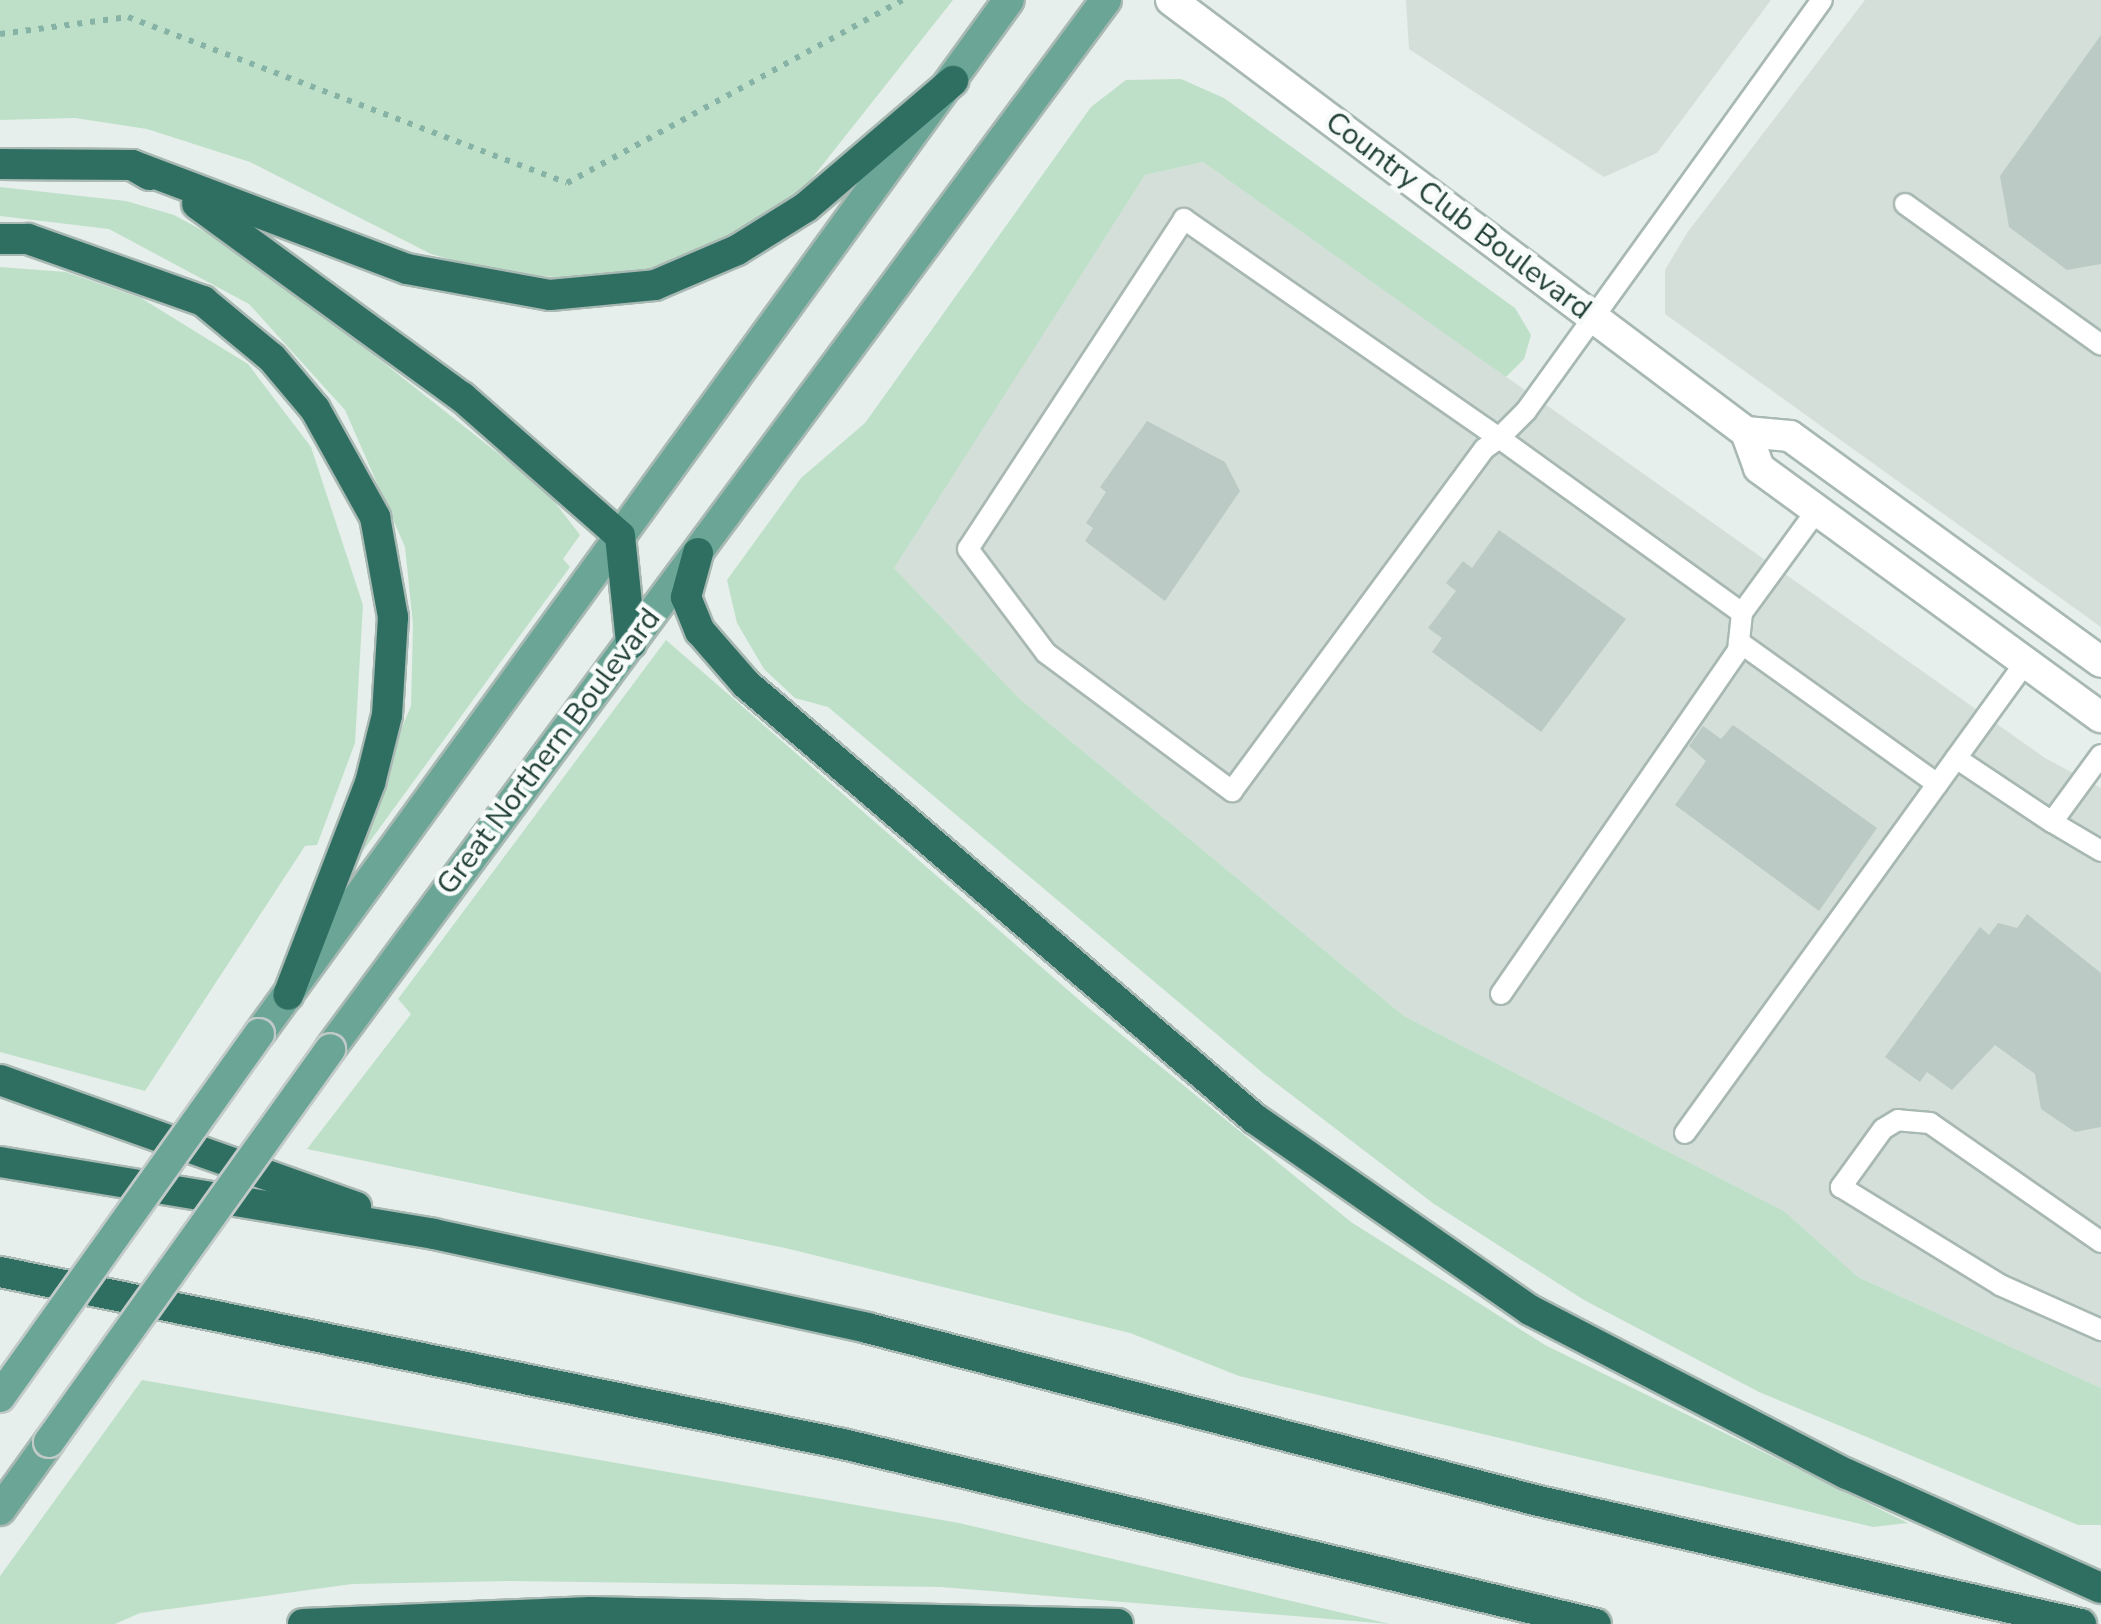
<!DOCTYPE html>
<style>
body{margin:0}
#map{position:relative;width:2101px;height:1624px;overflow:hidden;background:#e6efeb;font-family:"Nunito Sans",sans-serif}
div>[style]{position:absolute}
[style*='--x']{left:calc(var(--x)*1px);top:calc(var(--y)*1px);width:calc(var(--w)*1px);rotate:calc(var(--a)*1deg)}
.built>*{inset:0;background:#d4dfda}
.green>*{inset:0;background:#bfe0c8}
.building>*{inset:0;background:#bbcac4}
.path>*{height:6px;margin-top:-3px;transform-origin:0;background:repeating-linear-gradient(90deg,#86b3a5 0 5px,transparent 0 13px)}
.roads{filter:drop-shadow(2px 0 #a8b8b2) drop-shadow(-2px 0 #a8b8b2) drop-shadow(0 2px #a8b8b2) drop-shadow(0 -2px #a8b8b2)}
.lane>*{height:20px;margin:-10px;padding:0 10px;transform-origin:10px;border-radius:10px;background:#fff}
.secondary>*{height:30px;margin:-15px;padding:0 15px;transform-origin:15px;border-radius:15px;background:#fff}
.primary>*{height:30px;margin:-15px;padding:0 15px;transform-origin:15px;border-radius:15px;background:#6aa596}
.highway>*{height:30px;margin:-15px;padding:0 15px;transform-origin:15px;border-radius:15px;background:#2f6f62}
.bridges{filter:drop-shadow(2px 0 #c2cac8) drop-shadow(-2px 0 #c2cac8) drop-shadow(0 2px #c2cac8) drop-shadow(0 -2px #c2cac8)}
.primary-bridge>*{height:30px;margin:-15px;padding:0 15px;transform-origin:15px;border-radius:15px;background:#6aa596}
span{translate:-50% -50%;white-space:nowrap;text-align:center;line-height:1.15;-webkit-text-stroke:9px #f7fbf9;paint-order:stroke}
.street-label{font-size:30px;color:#24423a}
</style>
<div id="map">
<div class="built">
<div style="clip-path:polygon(1406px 0,1771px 0,1657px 153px,1604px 177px,1409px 49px)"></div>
<div style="clip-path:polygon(1865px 0,2101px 0,2101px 627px,1665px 314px,1665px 270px,1687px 233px)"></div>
<div style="clip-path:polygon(1203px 162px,2045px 758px,2101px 788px,2101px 1388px,1858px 1277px,1784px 1211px,1404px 1016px,1021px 700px,893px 567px,1145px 175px)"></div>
</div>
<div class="green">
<div style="clip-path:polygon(0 0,953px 0,782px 216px,626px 281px,502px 274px,431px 254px,250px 162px,147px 129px,75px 118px,0 120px)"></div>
<div style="clip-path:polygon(1181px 79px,1224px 98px,1515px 308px,1531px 335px,1524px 359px,1506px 377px,1203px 162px,1145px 175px,894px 568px,1021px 700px,1404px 1016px,1784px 1211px,1858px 1277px,2101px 1388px,2101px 1525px,2078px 1525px,1759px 1392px,1584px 1300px,1434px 1204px,1264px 1074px,828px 707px,795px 698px,764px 669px,737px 623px,727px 580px,801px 478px,865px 423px,1091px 107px,1126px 80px)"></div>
<div style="clip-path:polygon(0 187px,126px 201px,174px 215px,246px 254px,547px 492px,580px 535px,563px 559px,570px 567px,357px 859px,349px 851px,411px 706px,413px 624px,405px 547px,345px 410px,249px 304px,109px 229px,0 216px)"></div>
<div style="clip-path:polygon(0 267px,66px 272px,141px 298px,248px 364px,311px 447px,363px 605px,355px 743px,317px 845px,305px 846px,145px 1091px,0 1052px)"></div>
<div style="clip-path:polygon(666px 640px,1085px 1005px,1351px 1222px,1545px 1345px,1908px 1523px,1873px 1527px,1239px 1376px,1130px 1333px,785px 1248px,307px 1149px,411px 1014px,398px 999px)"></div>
<div style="clip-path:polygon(142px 1380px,959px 1523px,1390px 1624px,941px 1587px,510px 1581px,352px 1584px,140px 1613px,115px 1624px,0 1624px,0 1576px)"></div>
</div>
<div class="building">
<div style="clip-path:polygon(2101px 35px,2101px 264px,2067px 270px,2009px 227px,2000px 176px)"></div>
<div style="clip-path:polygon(1147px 421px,1225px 462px,1240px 491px,1165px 601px,1085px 541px,1093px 528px,1086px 523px,1106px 492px,1100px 487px)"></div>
<div style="clip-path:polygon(1499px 530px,1626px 619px,1541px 732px,1432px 652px,1442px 638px,1428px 628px,1456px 591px,1446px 583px,1463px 561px,1472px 568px)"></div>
<div style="clip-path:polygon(1733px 725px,1877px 828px,1819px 911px,1675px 805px,1706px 761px,1689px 746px,1703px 726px,1721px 739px)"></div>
<div style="clip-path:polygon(2027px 914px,2101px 973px,2101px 1127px,2075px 1132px,2041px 1109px,2035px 1074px,1995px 1045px,1952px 1090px,1927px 1072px,1920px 1082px,1885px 1057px,1980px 927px,1989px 935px,1998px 923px,2017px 928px)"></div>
</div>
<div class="path">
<div style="--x:0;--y:34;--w:129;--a:-7.6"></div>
<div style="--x:128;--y:17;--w:469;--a:20.7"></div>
<div style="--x:567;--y:183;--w:382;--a:-28.6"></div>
</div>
<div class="roads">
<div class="lane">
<div style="--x:1905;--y:204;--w:241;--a:35.7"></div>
<div style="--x:1817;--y:510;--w:127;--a:126.1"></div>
<div style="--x:1742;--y:613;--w:299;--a:-144.2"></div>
<div style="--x:1499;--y:438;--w:384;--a:-145.2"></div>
<div style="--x:1184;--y:219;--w:394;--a:123.2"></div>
<div style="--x:968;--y:549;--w:130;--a:53.1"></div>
<div style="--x:1046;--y:653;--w:232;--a:36.6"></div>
<div style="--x:1232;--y:791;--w:425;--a:-53.6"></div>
<div style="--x:1484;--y:449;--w:19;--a:-36"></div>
<div style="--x:1499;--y:438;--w:38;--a:-45"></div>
<div style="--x:1526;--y:411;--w:506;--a:-54.24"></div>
<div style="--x:1739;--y:642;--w:244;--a:35.6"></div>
<div style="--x:1956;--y:758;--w:115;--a:33.7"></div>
<div style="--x:2052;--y:822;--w:83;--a:-53.8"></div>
<div style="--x:2052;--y:822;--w:57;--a:30.6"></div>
<div style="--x:1501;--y:994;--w:417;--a:-55.4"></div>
<div style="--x:1738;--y:651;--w:38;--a:-84"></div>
<div style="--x:1685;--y:1133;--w:580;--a:-54.12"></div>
<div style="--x:2101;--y:1242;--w:208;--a:-145.2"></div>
<div style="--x:1930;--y:1123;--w:32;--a:-175"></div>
<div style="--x:1898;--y:1120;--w:17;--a:149"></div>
<div style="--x:1883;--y:1129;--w:72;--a:125.9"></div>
<div style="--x:1841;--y:1187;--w:187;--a:31.6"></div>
<div style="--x:2000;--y:1285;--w:111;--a:24"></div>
</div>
<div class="secondary">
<div style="--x:1171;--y:0;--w:719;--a:36.92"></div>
<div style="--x:1746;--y:432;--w:38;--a:70"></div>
<div style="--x:1759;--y:468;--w:423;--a:36.1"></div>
<div style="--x:1746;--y:432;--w:44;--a:5.2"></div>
<div style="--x:1790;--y:436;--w:384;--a:36"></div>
</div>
<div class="primary">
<div style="--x:259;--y:1034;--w:1277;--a:-54.05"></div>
<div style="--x:330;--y:1049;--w:1305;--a:-53.51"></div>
<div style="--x:0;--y:1510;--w:84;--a:-54.2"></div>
</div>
<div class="highway">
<div style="--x:0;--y:164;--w:132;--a:0.4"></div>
<div style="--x:132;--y:165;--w:20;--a:30"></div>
<div style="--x:132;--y:165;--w:294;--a:20.7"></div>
<div style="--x:407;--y:269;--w:145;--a:10.3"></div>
<div style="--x:550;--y:295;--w:105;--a:-5.4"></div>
<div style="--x:655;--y:285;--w:89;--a:-23.1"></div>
<div style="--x:737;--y:250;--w:81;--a:-31.9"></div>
<div style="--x:806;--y:207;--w:194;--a:-40.6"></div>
<div style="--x:197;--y:204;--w:328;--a:36.1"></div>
<div style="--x:462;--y:397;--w:210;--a:41.3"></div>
<div style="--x:620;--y:536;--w:108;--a:84.1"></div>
<div style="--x:0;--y:239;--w:28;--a:0"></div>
<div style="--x:28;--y:239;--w:186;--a:19.5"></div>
<div style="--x:203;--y:301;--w:89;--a:39.6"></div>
<div style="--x:272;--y:358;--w:67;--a:49.9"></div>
<div style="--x:315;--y:409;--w:124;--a:60.9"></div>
<div style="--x:375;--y:517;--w:102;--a:79.8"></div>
<div style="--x:393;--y:617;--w:98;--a:93.5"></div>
<div style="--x:387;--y:715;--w:70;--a:104"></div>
<div style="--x:370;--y:783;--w:227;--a:111.1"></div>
<div style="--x:698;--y:553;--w:46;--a:105.3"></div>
<div style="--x:686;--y:597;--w:37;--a:68"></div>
<div style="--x:700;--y:631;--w:70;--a:49"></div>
<div style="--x:746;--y:684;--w:670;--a:40.52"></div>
<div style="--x:1255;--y:1119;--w:335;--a:34.8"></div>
<div style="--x:1530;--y:1310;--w:357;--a:27.4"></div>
<div style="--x:1847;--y:1474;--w:278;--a:24.2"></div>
<div style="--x:0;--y:1080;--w:378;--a:19.6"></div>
<div style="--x:0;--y:1162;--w:440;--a:9.4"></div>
<div style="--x:434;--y:1234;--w:443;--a:12.2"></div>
<div style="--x:867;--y:1328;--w:694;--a:14.44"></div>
<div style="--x:1539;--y:1501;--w:556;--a:12.79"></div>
<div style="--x:0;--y:1272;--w:860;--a:11.53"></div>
<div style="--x:843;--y:1444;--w:774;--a:13.44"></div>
<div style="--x:303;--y:1624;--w:288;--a:-2.4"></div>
<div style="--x:591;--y:1612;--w:527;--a:1.3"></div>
</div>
</div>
<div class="bridges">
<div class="primary-bridge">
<div style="--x:0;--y:1397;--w:446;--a:-54.5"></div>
<div style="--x:49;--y:1442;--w:483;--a:-54.4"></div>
</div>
</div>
<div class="street-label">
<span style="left:1458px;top:216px;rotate:37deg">Country Club Boulevard</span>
<span style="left:549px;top:752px;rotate:-53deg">Great Northern Boulevard</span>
</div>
</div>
